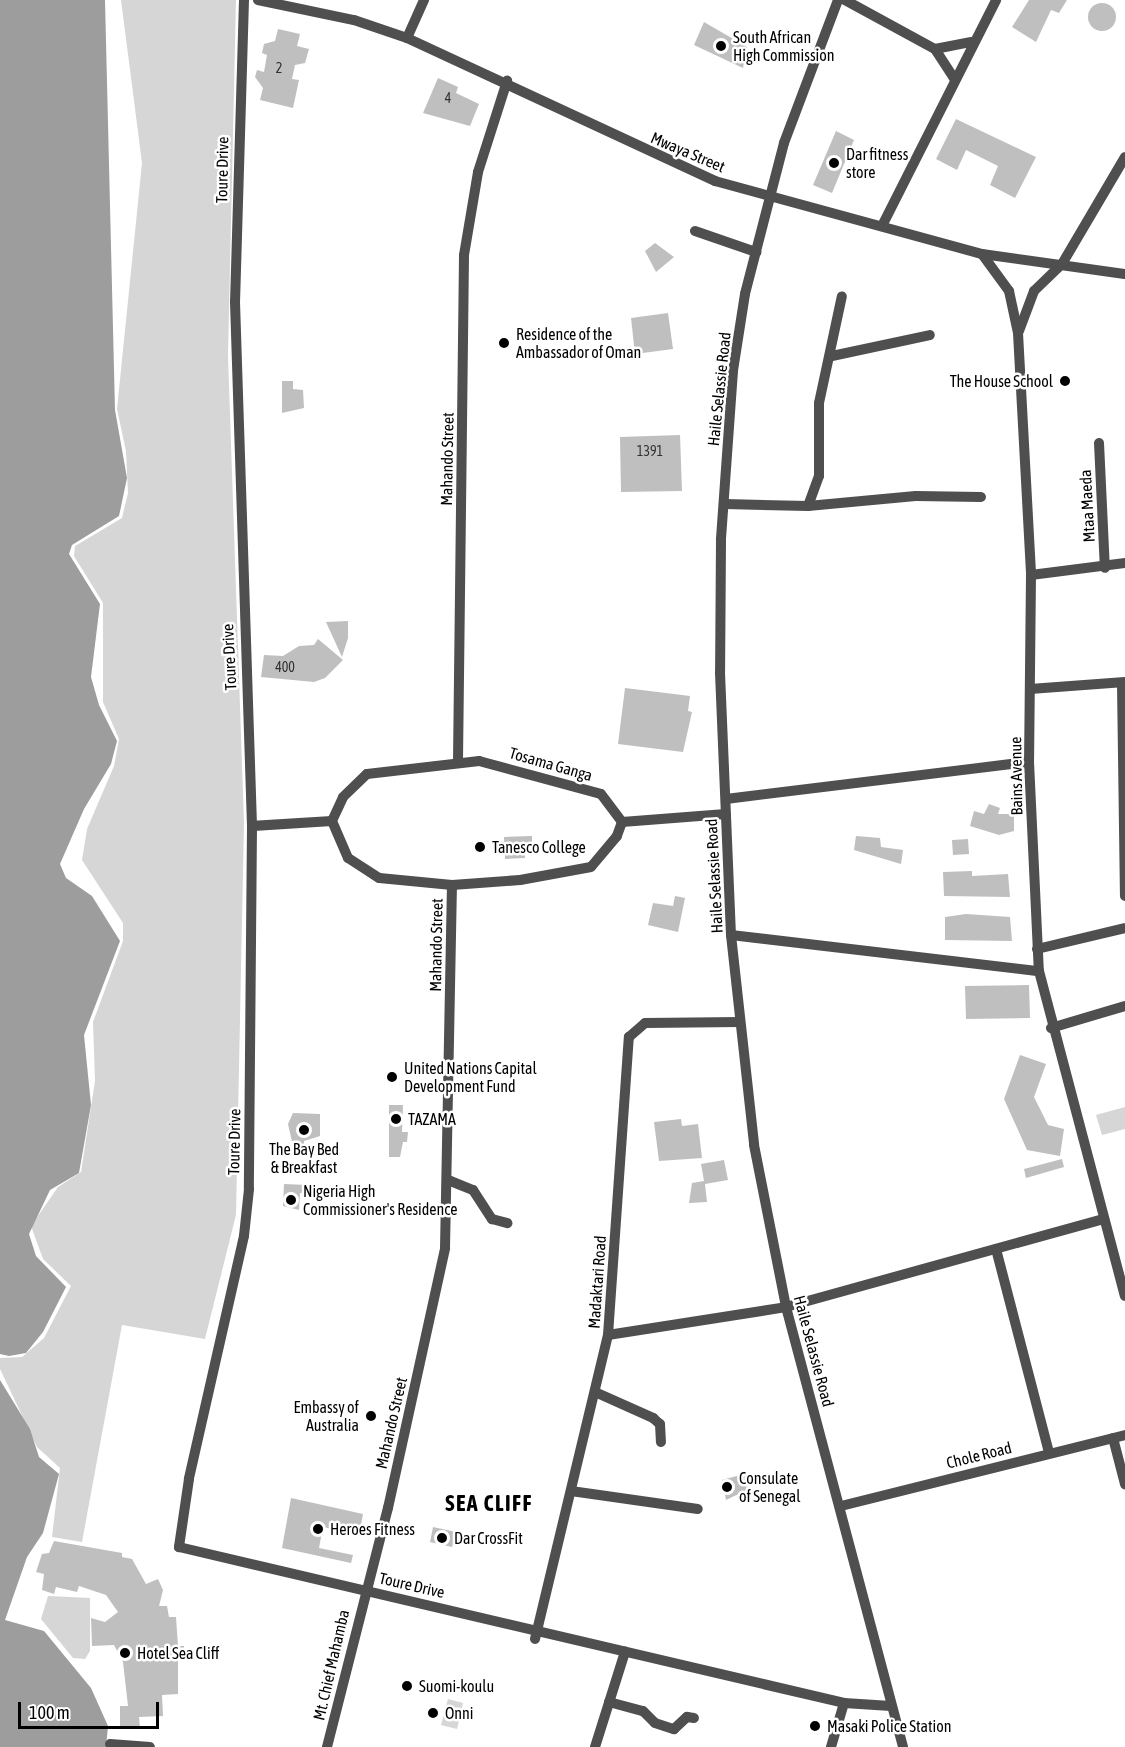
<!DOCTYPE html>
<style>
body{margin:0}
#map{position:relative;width:1125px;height:1747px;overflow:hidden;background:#fff;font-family:"Asap Condensed",sans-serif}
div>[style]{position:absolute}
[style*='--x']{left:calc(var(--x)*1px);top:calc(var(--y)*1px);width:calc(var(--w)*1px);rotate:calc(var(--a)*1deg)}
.green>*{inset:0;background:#d6d6d6}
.water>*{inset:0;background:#9d9d9d}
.building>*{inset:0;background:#bfbfbf}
.round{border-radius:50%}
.minor>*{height:10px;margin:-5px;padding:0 5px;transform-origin:5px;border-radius:5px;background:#4f4f4f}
.dots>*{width:16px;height:16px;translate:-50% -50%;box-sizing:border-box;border:3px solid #fff;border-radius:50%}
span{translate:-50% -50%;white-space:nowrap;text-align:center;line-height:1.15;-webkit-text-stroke:5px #fff;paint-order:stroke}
.number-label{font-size:14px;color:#303030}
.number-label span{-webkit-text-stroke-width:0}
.poi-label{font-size:16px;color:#000}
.left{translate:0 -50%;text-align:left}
.right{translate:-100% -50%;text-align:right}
.street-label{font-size:16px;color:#000}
.district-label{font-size:22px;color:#000;font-weight:700;letter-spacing:1.5px}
.scale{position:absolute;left:18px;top:1702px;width:141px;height:27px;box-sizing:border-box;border:3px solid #000;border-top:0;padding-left:8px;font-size:18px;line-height:21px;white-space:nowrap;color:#000;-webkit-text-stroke:4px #fff;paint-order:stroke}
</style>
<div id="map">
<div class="green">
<div style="clip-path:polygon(121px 0,236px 0,228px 356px,244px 823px,236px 1215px,205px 1339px,122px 1325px,82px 1542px,52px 1537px,60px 1468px,37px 1447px,0 1369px,0 1358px,22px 1357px,44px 1338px,71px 1286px,43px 1259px,31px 1226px,58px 1187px,81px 1172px,95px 1081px,93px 1022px,123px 941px,123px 923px,82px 860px,87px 829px,114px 766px,119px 739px,103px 702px,103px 603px,74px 556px,75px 546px,122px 518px,128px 493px,126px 451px,117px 409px,142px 163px)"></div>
<div style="clip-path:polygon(1125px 1107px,1125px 1129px,1102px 1135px,1096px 1115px)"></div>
<div style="clip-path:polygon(48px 1596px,90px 1598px,90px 1651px,85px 1659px,73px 1658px,41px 1619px)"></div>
<div style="clip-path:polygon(448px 1699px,463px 1703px,457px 1729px,441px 1725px)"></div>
</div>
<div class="water">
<div style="clip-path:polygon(0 0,105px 0,115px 410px,127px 478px,119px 516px,72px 545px,69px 554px,100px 604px,91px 677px,99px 705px,117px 741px,111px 764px,84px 809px,60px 864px,66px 878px,92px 896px,120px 941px,84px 1035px,91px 1105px,79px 1173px,50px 1190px,29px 1234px,36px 1256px,66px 1287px,43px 1332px,26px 1353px,9px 1356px,0 1354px)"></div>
<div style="clip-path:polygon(0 1380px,30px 1429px,39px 1457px,59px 1474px,43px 1533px,27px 1557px,5px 1620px,44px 1631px,91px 1688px,108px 1726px,106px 1747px,0 1747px)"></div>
</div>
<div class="building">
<div style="clip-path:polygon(1029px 0,1067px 0,1059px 13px,1051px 10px,1036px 42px,1012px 27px)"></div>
<div class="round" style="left:1088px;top:3px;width:28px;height:28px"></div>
<div style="clip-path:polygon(704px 22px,747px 47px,743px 68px,694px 45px)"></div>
<div style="clip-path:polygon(278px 29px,300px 34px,297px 46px,309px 49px,305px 63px,295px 65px,292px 79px,299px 80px,293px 108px,260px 100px,263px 88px,255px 77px,257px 70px,264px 72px,267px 55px,262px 53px,264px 44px,275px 41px)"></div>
<div style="clip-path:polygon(438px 78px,458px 87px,456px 93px,479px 104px,470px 126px,423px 113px)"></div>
<div style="clip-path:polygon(956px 119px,1036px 157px,1015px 198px,990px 185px,998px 166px,966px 150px,957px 170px,936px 159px)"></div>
<div style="clip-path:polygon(836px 131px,854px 140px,832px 193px,813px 185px)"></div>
<div style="clip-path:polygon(655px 243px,674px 257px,656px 272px,645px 251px)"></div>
<div style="clip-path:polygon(668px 313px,673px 349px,635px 354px,631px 318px)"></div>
<div style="clip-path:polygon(282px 381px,293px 381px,293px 389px,303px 390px,304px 408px,282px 413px)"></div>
<div style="clip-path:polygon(680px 435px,682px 491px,621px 492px,620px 437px)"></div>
<div style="clip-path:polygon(348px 621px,348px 638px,342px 657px,326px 622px)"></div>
<div style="clip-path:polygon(318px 639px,343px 660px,325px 678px,314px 682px,261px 677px,264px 655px,283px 656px,299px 646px,314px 645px)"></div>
<div style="clip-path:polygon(625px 688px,690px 696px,688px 711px,692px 712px,683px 752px,618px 744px)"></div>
<div style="clip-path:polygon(989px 804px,1000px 808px,998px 814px,1014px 814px,1014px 831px,999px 835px,970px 826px,974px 811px,984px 814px)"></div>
<div style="clip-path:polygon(532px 836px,532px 852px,525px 852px,525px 858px,505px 859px,504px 837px)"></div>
<div style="clip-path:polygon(856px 836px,880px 838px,881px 847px,903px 850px,901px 864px,854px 850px)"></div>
<div style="clip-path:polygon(968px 839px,969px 854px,953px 855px,952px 840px)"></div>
<div style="clip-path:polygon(972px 871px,972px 876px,1008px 874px,1010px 897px,944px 896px,943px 872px)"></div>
<div style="clip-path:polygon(675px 896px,685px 898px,678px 932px,648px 925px,653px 903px,673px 906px)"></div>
<div style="clip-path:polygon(966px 914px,1010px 917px,1012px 941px,945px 940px,945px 917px)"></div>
<div style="clip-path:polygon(1029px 985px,1030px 1018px,966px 1019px,965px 986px)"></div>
<div style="clip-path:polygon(1020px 1055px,1046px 1064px,1034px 1097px,1048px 1125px,1064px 1129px,1060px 1156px,1027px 1150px,1004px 1099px)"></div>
<div style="clip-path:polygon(389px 1105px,403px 1105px,402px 1132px,408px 1132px,407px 1142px,403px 1142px,400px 1157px,389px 1157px)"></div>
<div style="clip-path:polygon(293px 1113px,320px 1114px,320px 1136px,304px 1141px,304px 1146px,293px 1146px,288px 1124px)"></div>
<div style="clip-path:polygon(681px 1119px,682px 1126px,698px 1124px,702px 1158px,659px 1161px,654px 1122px)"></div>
<div style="clip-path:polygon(1062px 1159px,1064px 1167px,1026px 1178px,1024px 1169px)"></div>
<div style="clip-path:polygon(724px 1160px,728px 1180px,705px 1184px,707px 1202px,689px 1203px,692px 1183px,704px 1181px,701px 1164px)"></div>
<div style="clip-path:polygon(284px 1184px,307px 1185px,306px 1193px,300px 1193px,299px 1210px,283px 1206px)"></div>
<div style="clip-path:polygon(744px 1474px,747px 1490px,726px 1500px,722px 1480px)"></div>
<div style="clip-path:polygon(291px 1498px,363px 1514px,359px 1535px,323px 1527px,319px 1548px,353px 1555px,351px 1563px,282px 1548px)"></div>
<div style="clip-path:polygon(433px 1527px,456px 1532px,452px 1547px,430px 1542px)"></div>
<div style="clip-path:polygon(54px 1541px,122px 1553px,122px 1557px,132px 1559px,146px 1584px,158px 1579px,163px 1590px,159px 1606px,167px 1606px,169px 1617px,176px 1617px,178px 1646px,184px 1646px,184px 1659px,178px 1660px,178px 1694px,162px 1695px,163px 1716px,139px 1717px,140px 1728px,120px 1727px,120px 1706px,128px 1706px,123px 1662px,114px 1645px,92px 1646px,91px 1618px,105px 1622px,118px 1612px,106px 1595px,79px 1586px,77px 1592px,56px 1587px,54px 1594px,42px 1590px,44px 1574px,36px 1572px,42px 1554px,49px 1553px)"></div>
</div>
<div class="minor">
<div style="--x:244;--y:0;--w:302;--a:91.7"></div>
<div style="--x:235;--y:302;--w:524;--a:88.14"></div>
<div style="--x:252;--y:826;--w:363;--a:90.5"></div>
<div style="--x:249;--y:1189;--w:47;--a:96.1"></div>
<div style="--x:244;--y:1236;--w:249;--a:102.8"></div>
<div style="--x:189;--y:1479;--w:69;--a:98.4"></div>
<div style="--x:179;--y:1547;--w:683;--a:13.2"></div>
<div style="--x:844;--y:1703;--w:47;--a:3.7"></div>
<div style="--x:258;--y:0;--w:98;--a:11.8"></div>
<div style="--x:354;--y:20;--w:56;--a:18.8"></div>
<div style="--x:407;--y:38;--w:340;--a:24.9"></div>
<div style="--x:715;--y:181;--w:277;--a:15.3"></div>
<div style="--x:982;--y:254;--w:144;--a:8"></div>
<div style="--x:838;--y:0;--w:153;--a:110.7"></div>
<div style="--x:784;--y:143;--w:156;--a:104.5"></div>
<div style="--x:745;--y:294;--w:78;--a:98.9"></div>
<div style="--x:733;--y:371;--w:169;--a:94.1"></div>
<div style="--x:721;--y:540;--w:133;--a:90.4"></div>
<div style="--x:720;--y:673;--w:262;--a:87.6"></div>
<div style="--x:731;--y:935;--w:211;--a:83.7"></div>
<div style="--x:754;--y:1145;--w:165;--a:78.8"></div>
<div style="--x:786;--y:1307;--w:455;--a:75.1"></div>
<div style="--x:845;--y:0;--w:102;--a:28.6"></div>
<div style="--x:935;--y:49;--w:35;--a:57"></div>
<div style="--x:407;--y:38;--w:42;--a:-65.9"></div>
<div style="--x:935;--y:49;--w:37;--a:-11"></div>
<div style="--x:883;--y:224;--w:251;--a:-63.2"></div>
<div style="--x:695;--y:231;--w:65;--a:19"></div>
<div style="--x:982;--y:254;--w:46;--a:53.9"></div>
<div style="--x:1009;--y:291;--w:43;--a:77.9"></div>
<div style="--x:1018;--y:333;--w:242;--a:86.9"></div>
<div style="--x:1031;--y:575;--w:187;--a:90.6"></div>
<div style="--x:1029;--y:762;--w:209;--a:87.3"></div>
<div style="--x:1039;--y:971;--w:336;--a:75.2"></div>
<div style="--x:1019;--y:331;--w:43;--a:-69.4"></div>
<div style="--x:1034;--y:291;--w:39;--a:-44"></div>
<div style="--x:1062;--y:264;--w:124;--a:-59.5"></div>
<div style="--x:832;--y:356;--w:100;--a:-12.1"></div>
<div style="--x:1099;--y:443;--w:125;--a:87.3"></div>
<div style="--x:725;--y:504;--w:83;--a:1.4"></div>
<div style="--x:808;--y:506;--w:108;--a:-5.3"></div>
<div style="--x:916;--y:496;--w:65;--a:0.9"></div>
<div style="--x:808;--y:506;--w:32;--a:-70"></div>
<div style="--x:819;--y:476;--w:73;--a:-90"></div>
<div style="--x:819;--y:403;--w:109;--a:-77.9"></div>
<div style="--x:1031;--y:575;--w:95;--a:-7.3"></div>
<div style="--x:1122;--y:684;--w:212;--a:89.2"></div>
<div style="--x:1030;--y:689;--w:95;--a:-4.2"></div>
<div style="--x:458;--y:761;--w:506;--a:-89.32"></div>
<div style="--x:464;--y:255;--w:84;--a:-80.4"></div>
<div style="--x:478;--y:172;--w:96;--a:-72.3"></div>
<div style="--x:479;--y:761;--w:126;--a:15.1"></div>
<div style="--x:601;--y:794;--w:35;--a:53"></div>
<div style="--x:622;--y:822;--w:15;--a:110"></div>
<div style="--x:617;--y:836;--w:40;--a:130"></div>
<div style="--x:591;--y:867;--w:72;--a:169.6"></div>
<div style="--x:520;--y:880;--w:68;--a:175.8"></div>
<div style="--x:452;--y:885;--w:73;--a:-174.5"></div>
<div style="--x:379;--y:878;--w:37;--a:-147"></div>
<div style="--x:348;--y:858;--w:40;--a:-113.4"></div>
<div style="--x:332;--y:821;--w:26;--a:-65"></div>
<div style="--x:343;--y:797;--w:33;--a:-44"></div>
<div style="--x:367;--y:774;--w:113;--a:-6.6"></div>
<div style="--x:726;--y:799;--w:305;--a:-7"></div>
<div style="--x:622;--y:822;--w:104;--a:-4.4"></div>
<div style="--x:252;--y:826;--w:80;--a:-3.6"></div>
<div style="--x:731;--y:935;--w:310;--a:6.7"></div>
<div style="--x:1037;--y:949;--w:90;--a:-13.4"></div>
<div style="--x:1051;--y:1028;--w:77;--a:-16.6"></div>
<div style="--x:448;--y:1180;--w:27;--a:22"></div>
<div style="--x:473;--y:1190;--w:35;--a:57"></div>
<div style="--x:492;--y:1219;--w:16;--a:15"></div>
<div style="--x:996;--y:1249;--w:211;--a:75.4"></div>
<div style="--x:608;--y:1335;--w:180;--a:-8.9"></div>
<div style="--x:786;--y:1307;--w:330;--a:-15.5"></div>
<div style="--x:595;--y:1392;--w:64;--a:24.1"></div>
<div style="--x:653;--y:1418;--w:9;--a:41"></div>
<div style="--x:660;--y:1424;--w:18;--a:87"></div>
<div style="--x:1113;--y:1438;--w:48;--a:75.4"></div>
<div style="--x:571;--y:1491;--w:128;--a:8.1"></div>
<div style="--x:841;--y:1506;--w:293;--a:-14"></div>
<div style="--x:535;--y:1639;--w:313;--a:-76.5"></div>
<div style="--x:608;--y:1335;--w:299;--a:-86"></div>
<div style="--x:629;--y:1037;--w:21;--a:-41"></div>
<div style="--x:645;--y:1023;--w:95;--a:-0.6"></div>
<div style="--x:609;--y:1702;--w:35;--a:15"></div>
<div style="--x:643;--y:1711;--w:17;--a:45"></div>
<div style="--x:655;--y:1723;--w:20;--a:18"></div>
<div style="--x:674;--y:1729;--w:18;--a:-43"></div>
<div style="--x:687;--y:1717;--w:7;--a:8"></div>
<div style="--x:110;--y:1744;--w:40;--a:4.3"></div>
<div style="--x:327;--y:1747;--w:247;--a:-75.7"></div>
<div style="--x:388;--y:1508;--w:266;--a:-77.6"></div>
<div style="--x:445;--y:1248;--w:363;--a:-88.9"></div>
<div style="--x:595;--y:1747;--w:100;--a:-72.5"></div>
<div style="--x:831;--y:1747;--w:46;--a:-73.5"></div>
</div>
<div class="dots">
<div style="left:721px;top:46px;background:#000"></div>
<div style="left:834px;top:163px;background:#000"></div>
<div style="left:504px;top:343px;background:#000"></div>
<div style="left:1065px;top:381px;background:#000"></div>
<div style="left:480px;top:847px;background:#000"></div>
<div style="left:392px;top:1077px;background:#000"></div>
<div style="left:396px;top:1119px;background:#000"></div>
<div style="left:304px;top:1130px;background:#000"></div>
<div style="left:291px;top:1200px;background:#000"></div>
<div style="left:371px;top:1416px;background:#000"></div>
<div style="left:727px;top:1487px;background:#000"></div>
<div style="left:318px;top:1529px;background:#000"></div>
<div style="left:442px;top:1538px;background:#000"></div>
<div style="left:125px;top:1653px;background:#000"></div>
<div style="left:407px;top:1686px;background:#000"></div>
<div style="left:433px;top:1713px;background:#000"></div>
<div style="left:815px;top:1726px;background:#000"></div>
</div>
<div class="number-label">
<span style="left:279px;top:68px">2</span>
<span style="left:448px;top:98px">4</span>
<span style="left:650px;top:451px">1391</span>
<span style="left:285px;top:667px">400</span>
</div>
<div class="poi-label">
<span class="left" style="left:733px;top:46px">South African<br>High Commission</span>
<span class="left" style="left:846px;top:163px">Dar fitness<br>store</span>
<span class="left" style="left:516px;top:343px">Residence of the<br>Ambassador of Oman</span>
<span class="right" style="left:1053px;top:381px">The House School</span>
<span class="left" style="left:492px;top:847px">Tanesco College</span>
<span class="left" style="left:404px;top:1077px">United Nations Capital<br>Development Fund</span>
<span class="left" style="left:408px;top:1119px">TAZAMA</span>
<span style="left:304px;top:1158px">The Bay Bed<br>&amp; Breakfast</span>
<span class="left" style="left:303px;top:1200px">Nigeria High<br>Commissioner's Residence</span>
<span class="right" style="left:359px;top:1416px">Embassy of<br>Australia</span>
<span class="left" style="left:739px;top:1487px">Consulate<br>of Senegal</span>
<span class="left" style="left:330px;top:1529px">Heroes Fitness</span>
<span class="left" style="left:454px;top:1538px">Dar CrossFit</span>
<span class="left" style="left:137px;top:1653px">Hotel Sea Cliff</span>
<span class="left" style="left:419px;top:1686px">Suomi-koulu</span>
<span class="left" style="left:445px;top:1713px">Onni</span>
<span class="left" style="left:827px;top:1726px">Masaki Police Station</span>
</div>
<div class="street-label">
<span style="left:688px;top:152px;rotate:23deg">Mwaya Street</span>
<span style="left:222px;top:170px;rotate:-89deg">Toure Drive</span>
<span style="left:719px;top:389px;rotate:-84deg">Haile Selassie Road</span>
<span style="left:447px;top:459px;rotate:-89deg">Mahando Street</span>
<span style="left:1087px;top:506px;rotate:-93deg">Mtaa Maeda</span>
<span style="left:229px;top:657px;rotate:-93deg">Toure Drive</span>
<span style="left:551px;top:764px;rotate:16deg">Tosama Ganga</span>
<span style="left:1016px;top:776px;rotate:-91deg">Bains Avenue</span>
<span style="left:714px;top:876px;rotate:-93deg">Haile Selassie Road</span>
<span style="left:436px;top:945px;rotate:-89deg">Mahando Street</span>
<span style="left:234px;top:1142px;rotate:-89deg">Toure Drive</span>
<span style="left:597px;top:1282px;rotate:-86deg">Madaktari Road</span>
<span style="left:814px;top:1351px;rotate:75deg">Haile Selassie Road</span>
<span style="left:391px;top:1423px;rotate:-77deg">Mahando Street</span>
<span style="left:979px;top:1455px;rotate:-14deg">Chole Road</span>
<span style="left:412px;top:1585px;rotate:13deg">Toure Drive</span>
<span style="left:331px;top:1665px;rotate:-77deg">Mt. Chief Mahamba</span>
</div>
<div class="district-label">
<span style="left:489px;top:1504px">SEA CLIFF</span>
</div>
<div class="scale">100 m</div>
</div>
